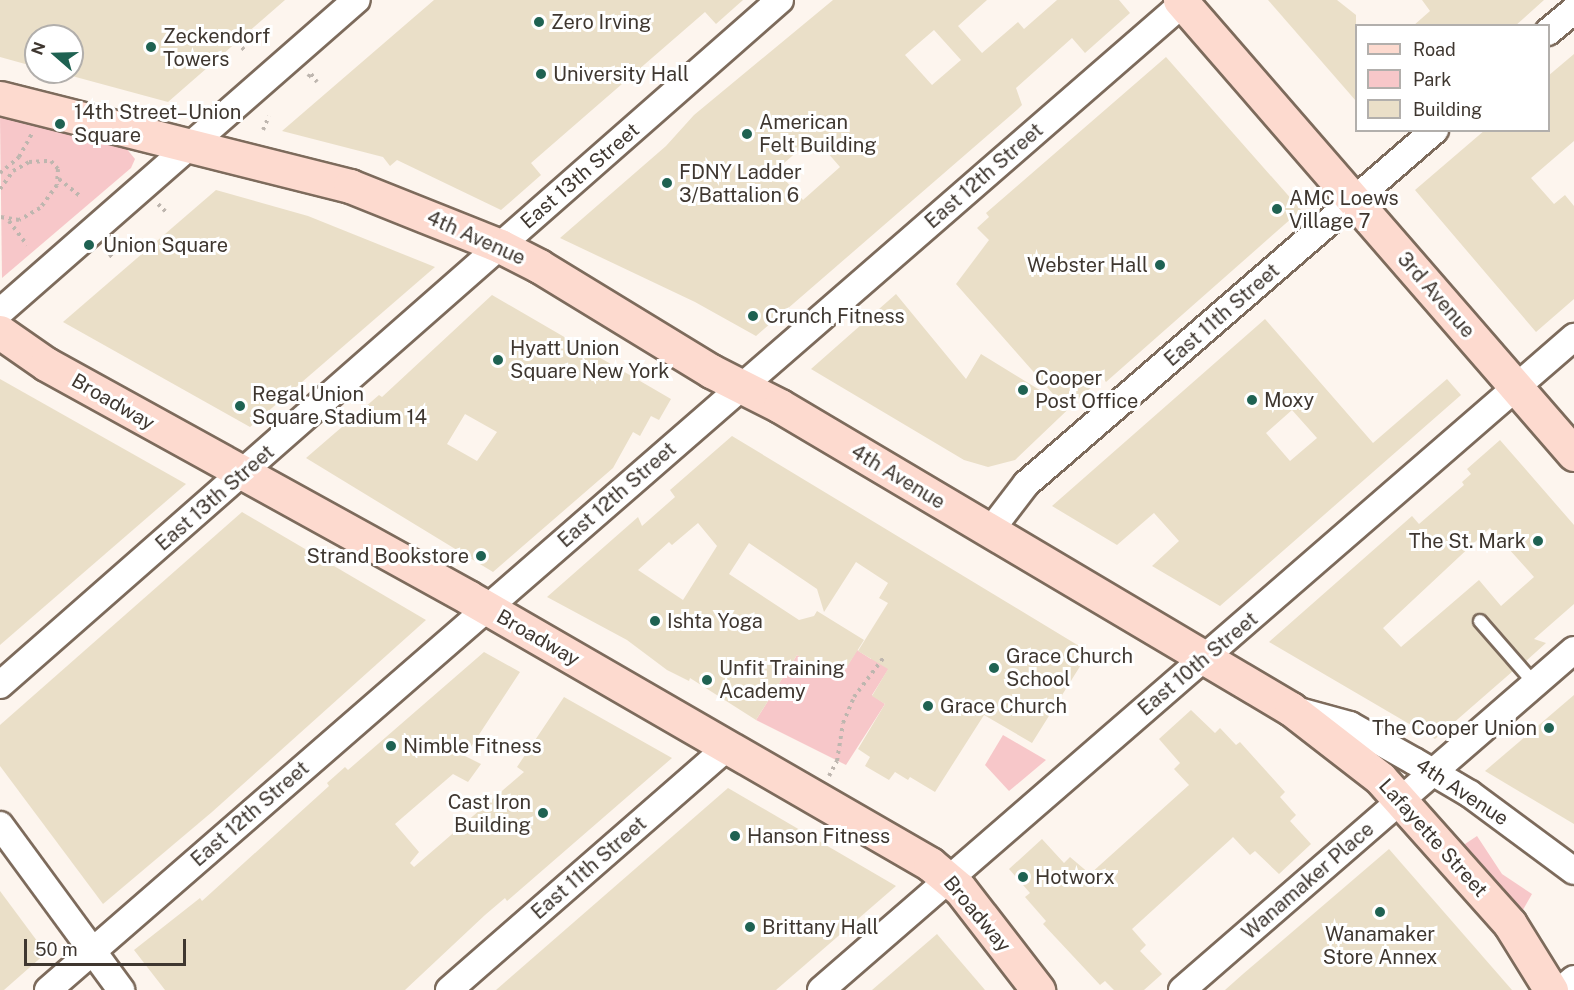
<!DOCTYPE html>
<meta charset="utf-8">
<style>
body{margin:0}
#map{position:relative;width:1574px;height:990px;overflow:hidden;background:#fdf5ee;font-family:"Public Sans",sans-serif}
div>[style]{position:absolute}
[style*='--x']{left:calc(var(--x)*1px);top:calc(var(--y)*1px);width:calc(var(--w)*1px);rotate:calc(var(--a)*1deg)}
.green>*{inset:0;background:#f7c7c9}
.building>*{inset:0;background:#eadfc8}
.path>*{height:4px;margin-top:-2px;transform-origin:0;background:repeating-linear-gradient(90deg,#beb6af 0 3px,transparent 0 7.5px)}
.roads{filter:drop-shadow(2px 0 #7d6b5c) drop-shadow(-2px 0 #7d6b5c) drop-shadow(0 2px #7d6b5c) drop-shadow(0 -2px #7d6b5c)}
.lane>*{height:12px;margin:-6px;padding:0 6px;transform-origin:6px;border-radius:6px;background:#fff}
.street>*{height:26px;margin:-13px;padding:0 13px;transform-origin:13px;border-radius:13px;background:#fff}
.primary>*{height:33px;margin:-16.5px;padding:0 16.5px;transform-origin:16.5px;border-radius:16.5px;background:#fddacf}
.dots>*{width:16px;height:16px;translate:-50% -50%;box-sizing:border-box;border:3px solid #fff;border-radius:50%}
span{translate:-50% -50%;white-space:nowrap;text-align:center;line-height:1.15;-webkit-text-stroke:6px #fff;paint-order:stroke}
.poi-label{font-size:20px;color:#3f3730}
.left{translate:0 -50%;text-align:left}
.right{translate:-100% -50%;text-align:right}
.street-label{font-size:20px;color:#3f3730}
.legend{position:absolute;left:1355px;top:24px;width:195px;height:108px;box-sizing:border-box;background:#fff;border:2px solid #b2afac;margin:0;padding:8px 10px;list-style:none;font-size:18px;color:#3f3730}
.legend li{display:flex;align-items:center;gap:12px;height:30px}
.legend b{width:30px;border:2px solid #b2afac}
.north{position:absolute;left:24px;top:24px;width:60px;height:60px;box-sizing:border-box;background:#fff;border:2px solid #b2afac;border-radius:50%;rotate:290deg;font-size:16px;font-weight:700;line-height:24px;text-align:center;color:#3f3730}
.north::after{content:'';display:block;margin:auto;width:21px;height:27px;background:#1f6252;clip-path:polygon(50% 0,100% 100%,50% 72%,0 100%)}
.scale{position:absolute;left:24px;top:939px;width:162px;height:27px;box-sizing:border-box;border:3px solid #3f3730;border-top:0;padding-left:8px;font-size:18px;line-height:21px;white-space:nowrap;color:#3f3730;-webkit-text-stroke:4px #fff;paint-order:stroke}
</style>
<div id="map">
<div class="green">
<div style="clip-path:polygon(0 116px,126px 148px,135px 159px,131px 168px,2px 278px)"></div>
<div style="clip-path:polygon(857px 650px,871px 659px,876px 651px,893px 662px,872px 695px,885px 704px,846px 765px,756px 720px,797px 655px,838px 681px)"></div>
<div style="clip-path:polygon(1003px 735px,1046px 760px,1009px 791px,985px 765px)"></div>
<div style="clip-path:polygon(1477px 836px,1502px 874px,1532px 894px,1520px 915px,1462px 846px)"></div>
</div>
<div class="building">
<div style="clip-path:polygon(0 0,285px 0,168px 102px,72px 76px,72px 36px,36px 36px,36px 67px,0 57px)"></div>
<div style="clip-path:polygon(434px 0,743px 0,716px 24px,705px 12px,592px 110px,531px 163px,541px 175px,501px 210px,397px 160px,390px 166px,383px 157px,282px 131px)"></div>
<div style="clip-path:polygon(evenodd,833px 0,987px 0,958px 26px,982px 53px,1018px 22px,1024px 29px,1057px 0,1119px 0,1130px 13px,1085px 53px,1072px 38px,1016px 88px,1022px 105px,1018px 109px,756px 336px,695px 302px,560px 238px,666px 146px,694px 115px,833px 0,934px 30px,961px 60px,932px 85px,905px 55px,934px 30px,833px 0,814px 137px,840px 167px,803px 200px,776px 170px,814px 137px)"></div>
<div style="clip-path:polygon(1268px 0,1337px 0,1356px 15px,1356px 101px)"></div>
<div style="clip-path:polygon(1422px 0,1544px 0,1515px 26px,1413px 26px,1430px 11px)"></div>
<div style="clip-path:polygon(1574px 54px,1574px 141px,1531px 178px,1554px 204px,1565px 195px,1574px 206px,1574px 299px,1536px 332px,1415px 190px,1485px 130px,1548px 130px,1548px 76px)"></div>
<div style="clip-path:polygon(1166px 57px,1301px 210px,1106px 382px,1102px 377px,1015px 460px,988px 467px,964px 460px,811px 369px,896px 294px,966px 379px,981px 354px,1061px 403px,956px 284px,989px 240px,977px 228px,989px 217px,986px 213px)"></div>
<div style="clip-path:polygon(216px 190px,308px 216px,435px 267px,250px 427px,63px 322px)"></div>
<div style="clip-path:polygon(evenodd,492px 295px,671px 399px,659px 420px,651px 416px,640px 436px,633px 432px,613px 468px,493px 572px,306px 458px,379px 395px,382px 397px,492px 295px,465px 414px,497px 432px,477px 461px,447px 444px,465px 414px)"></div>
<div style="clip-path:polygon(evenodd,1265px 319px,1373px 443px,1447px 379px,1461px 395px,1220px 606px,1152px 566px,1179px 541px,1154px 513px,1117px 545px,1052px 506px,1265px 319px,1292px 410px,1317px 438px,1290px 461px,1266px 433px,1292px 410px)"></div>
<div style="clip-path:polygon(0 379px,186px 484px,0 645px)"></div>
<div style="clip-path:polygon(evenodd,732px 436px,1089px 652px,1032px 743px,984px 715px,935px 792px,910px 777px,908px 780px,895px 772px,889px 780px,865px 766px,870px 757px,858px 749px,885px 704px,872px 696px,888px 669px,858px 651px,888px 603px,879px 598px,888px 583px,856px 562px,824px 612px,817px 589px,749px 543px,729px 574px,799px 620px,814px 616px,817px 611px,864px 640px,838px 681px,797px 655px,756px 720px,690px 678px,689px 681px,667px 670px,627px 640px,547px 597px,638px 517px,642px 526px,675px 497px,670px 490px,732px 436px,698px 523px,717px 546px,683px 600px,638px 570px,669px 542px,672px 545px,698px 523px)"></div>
<div style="clip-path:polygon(evenodd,1500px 440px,1574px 525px,1574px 604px,1534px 639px,1546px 643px,1526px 661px,1486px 616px,1475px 614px,1474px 626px,1513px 671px,1435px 739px,1269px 642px,1412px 516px,1419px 524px,1464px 485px,1462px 482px,1471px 474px,1467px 469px,1500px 440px,1490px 528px,1534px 577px,1501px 606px,1479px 580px,1401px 647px,1383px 628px,1490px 528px)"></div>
<div style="clip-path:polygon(242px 512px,426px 620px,212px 812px,103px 904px,0 766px,0 725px)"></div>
<div style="clip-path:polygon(484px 652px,520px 672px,465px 756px,481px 764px,468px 782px,453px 774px,395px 824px,419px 852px,410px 863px,414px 867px,524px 772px,517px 767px,564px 697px,672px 758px,507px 901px,505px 898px,485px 915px,405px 990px,165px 990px,134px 950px,200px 898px,202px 901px,329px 786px,327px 783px,345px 767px,348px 770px)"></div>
<div style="clip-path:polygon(1574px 695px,1574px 824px,1485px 771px)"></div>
<div style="clip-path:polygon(1191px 710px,1215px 733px,1220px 728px,1236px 745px,1240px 742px,1285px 792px,1280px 797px,1296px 815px,1290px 821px,1311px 844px,1279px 874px,1255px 851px,1250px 855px,1233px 837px,1231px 839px,1132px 929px,1146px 945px,1140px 951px,1162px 974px,1144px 990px,1114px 990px,1105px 981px,1100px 985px,1043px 924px,1046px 921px,1025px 897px,1030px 893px,1009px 869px,1042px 839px,1064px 863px,1070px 857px,1090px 874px,1189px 785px,1174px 769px,1180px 763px,1159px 739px)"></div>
<div style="clip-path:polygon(728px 788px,896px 886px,776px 990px,496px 990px)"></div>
<div style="clip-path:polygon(1389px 849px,1512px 990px,1225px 990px,1243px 974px)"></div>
<div style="clip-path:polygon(0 891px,46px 953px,4px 990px,0 990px)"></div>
<div style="clip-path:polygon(937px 934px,985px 990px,872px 990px)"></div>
</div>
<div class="path">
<div style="--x:237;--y:42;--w:12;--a:48"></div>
<div style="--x:308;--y:77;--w:4;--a:-45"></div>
<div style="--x:311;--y:74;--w:10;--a:53"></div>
<div style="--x:263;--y:130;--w:15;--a:-67"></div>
<div style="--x:0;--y:173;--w:25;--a:-40"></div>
<div style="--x:19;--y:157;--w:29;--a:-61"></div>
<div style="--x:59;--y:179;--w:28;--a:39"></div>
<div style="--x:0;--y:189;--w:22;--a:-54"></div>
<div style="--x:13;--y:171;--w:18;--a:-29"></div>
<div style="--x:29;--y:162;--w:22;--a:-3"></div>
<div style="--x:51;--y:161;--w:11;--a:49"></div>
<div style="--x:58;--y:169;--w:16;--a:94"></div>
<div style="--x:57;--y:185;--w:29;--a:126"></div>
<div style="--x:40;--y:208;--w:24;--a:150"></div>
<div style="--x:19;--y:220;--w:19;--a:-171"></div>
<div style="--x:158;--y:204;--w:13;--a:45"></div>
<div style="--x:9;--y:221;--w:30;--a:53"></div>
<div style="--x:106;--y:248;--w:13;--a:58"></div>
<div style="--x:829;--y:776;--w:17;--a:-62"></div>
<div style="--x:837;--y:761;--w:38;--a:-81"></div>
<div style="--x:843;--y:723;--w:28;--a:-67"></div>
<div style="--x:854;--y:697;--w:50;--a:-53.1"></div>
</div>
<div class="roads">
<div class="lane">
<div style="--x:1480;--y:621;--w:84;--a:48.9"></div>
</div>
<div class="street">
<div style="--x:1548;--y:32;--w:34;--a:-40"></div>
<div style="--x:0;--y:312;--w:474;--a:-41.2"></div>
<div style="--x:990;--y:531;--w:59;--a:-52.5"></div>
<div style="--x:1026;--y:484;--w:541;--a:-40.88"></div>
<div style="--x:0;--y:685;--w:1038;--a:-41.29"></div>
<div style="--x:1299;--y:711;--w:53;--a:15.4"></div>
<div style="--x:1350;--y:725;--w:73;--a:29.4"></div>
<div style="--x:1414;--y:761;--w:65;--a:30.5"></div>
<div style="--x:1470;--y:794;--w:129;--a:36.5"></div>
<div style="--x:0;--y:825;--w:205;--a:53.7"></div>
<div style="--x:48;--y:990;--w:1509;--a:-41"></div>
<div style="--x:449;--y:990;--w:370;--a:-41.1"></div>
<div style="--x:821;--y:990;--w:997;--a:-40.93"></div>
<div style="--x:1182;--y:990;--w:519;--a:-40.94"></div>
<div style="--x:1561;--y:990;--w:17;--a:-40"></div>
</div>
<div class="primary">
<div style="--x:1180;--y:0;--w:601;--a:49.05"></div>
<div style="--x:0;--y:98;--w:361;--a:14.1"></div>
<div style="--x:350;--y:186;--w:162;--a:21.8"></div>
<div style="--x:500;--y:246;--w:44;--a:27.1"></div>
<div style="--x:539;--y:266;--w:202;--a:31.4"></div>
<div style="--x:711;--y:371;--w:77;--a:26.9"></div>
<div style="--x:780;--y:406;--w:594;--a:30.67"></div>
<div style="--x:1291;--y:709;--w:113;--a:37.8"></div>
<div style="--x:1380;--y:778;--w:195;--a:48.3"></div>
<div style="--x:1510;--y:924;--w:78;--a:58.2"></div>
<div style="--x:0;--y:332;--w:56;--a:34.8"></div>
<div style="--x:46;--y:364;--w:482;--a:28.9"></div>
<div style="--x:468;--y:597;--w:534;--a:30.02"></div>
<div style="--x:930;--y:864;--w:39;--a:40"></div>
<div style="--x:960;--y:889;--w:128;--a:52.3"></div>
</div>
</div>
<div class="dots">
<div style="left:539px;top:22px;background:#1f6252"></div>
<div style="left:151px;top:47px;background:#1f6252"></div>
<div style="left:541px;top:74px;background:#1f6252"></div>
<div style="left:60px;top:124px;background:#1f6252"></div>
<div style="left:747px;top:134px;background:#1f6252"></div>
<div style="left:667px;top:183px;background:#1f6252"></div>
<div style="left:1277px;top:209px;background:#1f6252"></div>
<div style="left:89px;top:245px;background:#1f6252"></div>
<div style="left:1160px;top:265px;background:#1f6252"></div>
<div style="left:753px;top:316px;background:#1f6252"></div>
<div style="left:498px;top:360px;background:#1f6252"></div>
<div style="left:1023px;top:390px;background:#1f6252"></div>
<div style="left:1252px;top:400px;background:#1f6252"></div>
<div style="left:240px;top:406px;background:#1f6252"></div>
<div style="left:1538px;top:541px;background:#1f6252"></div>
<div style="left:481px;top:556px;background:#1f6252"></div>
<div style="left:655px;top:621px;background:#1f6252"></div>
<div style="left:994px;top:668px;background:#1f6252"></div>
<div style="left:707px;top:680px;background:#1f6252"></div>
<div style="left:928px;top:706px;background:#1f6252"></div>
<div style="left:1549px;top:728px;background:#1f6252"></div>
<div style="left:391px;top:746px;background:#1f6252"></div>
<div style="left:543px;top:813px;background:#1f6252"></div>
<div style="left:735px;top:836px;background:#1f6252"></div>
<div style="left:1023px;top:877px;background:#1f6252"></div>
<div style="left:1380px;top:912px;background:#1f6252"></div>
<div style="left:750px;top:927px;background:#1f6252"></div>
</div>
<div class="poi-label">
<span class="left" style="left:551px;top:22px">Zero Irving</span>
<span class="left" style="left:163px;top:48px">Zeckendorf<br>Towers</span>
<span class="left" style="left:553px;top:74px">University Hall</span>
<span class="left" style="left:74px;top:124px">14th Street–Union<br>Square</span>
<span class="left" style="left:759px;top:134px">American<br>Felt Building</span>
<span class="left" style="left:679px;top:184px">FDNY Ladder<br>3/Battalion 6</span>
<span class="left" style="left:1289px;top:210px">AMC Loews<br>Village 7</span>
<span class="left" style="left:103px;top:245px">Union Square</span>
<span class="right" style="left:1148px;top:265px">Webster Hall</span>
<span class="left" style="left:765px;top:316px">Crunch Fitness</span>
<span class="left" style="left:510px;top:360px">Hyatt Union<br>Square New York</span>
<span class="left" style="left:1035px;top:390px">Cooper<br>Post Office</span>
<span class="left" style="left:252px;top:406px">Regal Union<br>Square Stadium 14</span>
<span class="left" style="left:1264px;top:400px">Moxy</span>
<span class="right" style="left:1526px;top:541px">The St. Mark</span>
<span class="right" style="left:469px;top:556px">Strand Bookstore</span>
<span class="left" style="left:667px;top:621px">Ishta Yoga</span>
<span class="left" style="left:1006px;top:668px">Grace Church<br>School</span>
<span class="left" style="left:719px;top:680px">Unfit Training<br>Academy</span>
<span class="left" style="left:940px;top:706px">Grace Church</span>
<span class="right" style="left:1537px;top:728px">The Cooper Union</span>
<span class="left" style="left:403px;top:746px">Nimble Fitness</span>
<span class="right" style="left:531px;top:814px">Cast Iron<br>Building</span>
<span class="left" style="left:747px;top:836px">Hanson Fitness</span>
<span class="left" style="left:1035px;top:877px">Hotworx</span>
<span class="left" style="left:762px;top:927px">Brittany Hall</span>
<span style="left:1380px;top:946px">Wanamaker<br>Store Annex</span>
</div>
<div class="street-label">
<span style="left:580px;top:176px;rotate:-41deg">East 13th Street</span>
<span style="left:984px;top:176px;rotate:-41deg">East 12th Street</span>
<span style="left:476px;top:238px;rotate:24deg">4th Avenue</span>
<span style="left:1436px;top:295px;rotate:49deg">3rd Avenue</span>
<span style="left:1222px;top:315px;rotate:-41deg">East 11th Street</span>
<span style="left:113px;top:402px;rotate:30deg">Broadway</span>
<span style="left:898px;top:477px;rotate:31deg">4th Avenue</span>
<span style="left:617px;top:495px;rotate:-41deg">East 12th Street</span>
<span style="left:215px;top:498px;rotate:-41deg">East 13th Street</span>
<span style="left:538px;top:638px;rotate:30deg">Broadway</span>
<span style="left:1198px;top:664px;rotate:-40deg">East 10th Street</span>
<span style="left:1462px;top:792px;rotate:33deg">4th Avenue</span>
<span style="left:250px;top:814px;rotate:-41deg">East 12th Street</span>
<span style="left:1433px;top:838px;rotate:48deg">Lafayette Street</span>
<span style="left:589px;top:868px;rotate:-41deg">East 11th Street</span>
<span style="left:1308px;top:881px;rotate:-41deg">Wanamaker Place</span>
<span style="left:977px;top:914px;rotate:50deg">Broadway</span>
</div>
<ul class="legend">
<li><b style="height:8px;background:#fddacf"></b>Road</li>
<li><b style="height:16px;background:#f7c7c9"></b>Park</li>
<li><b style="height:16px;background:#eadfc8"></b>Building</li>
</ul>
<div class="north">N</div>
<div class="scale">50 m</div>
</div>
